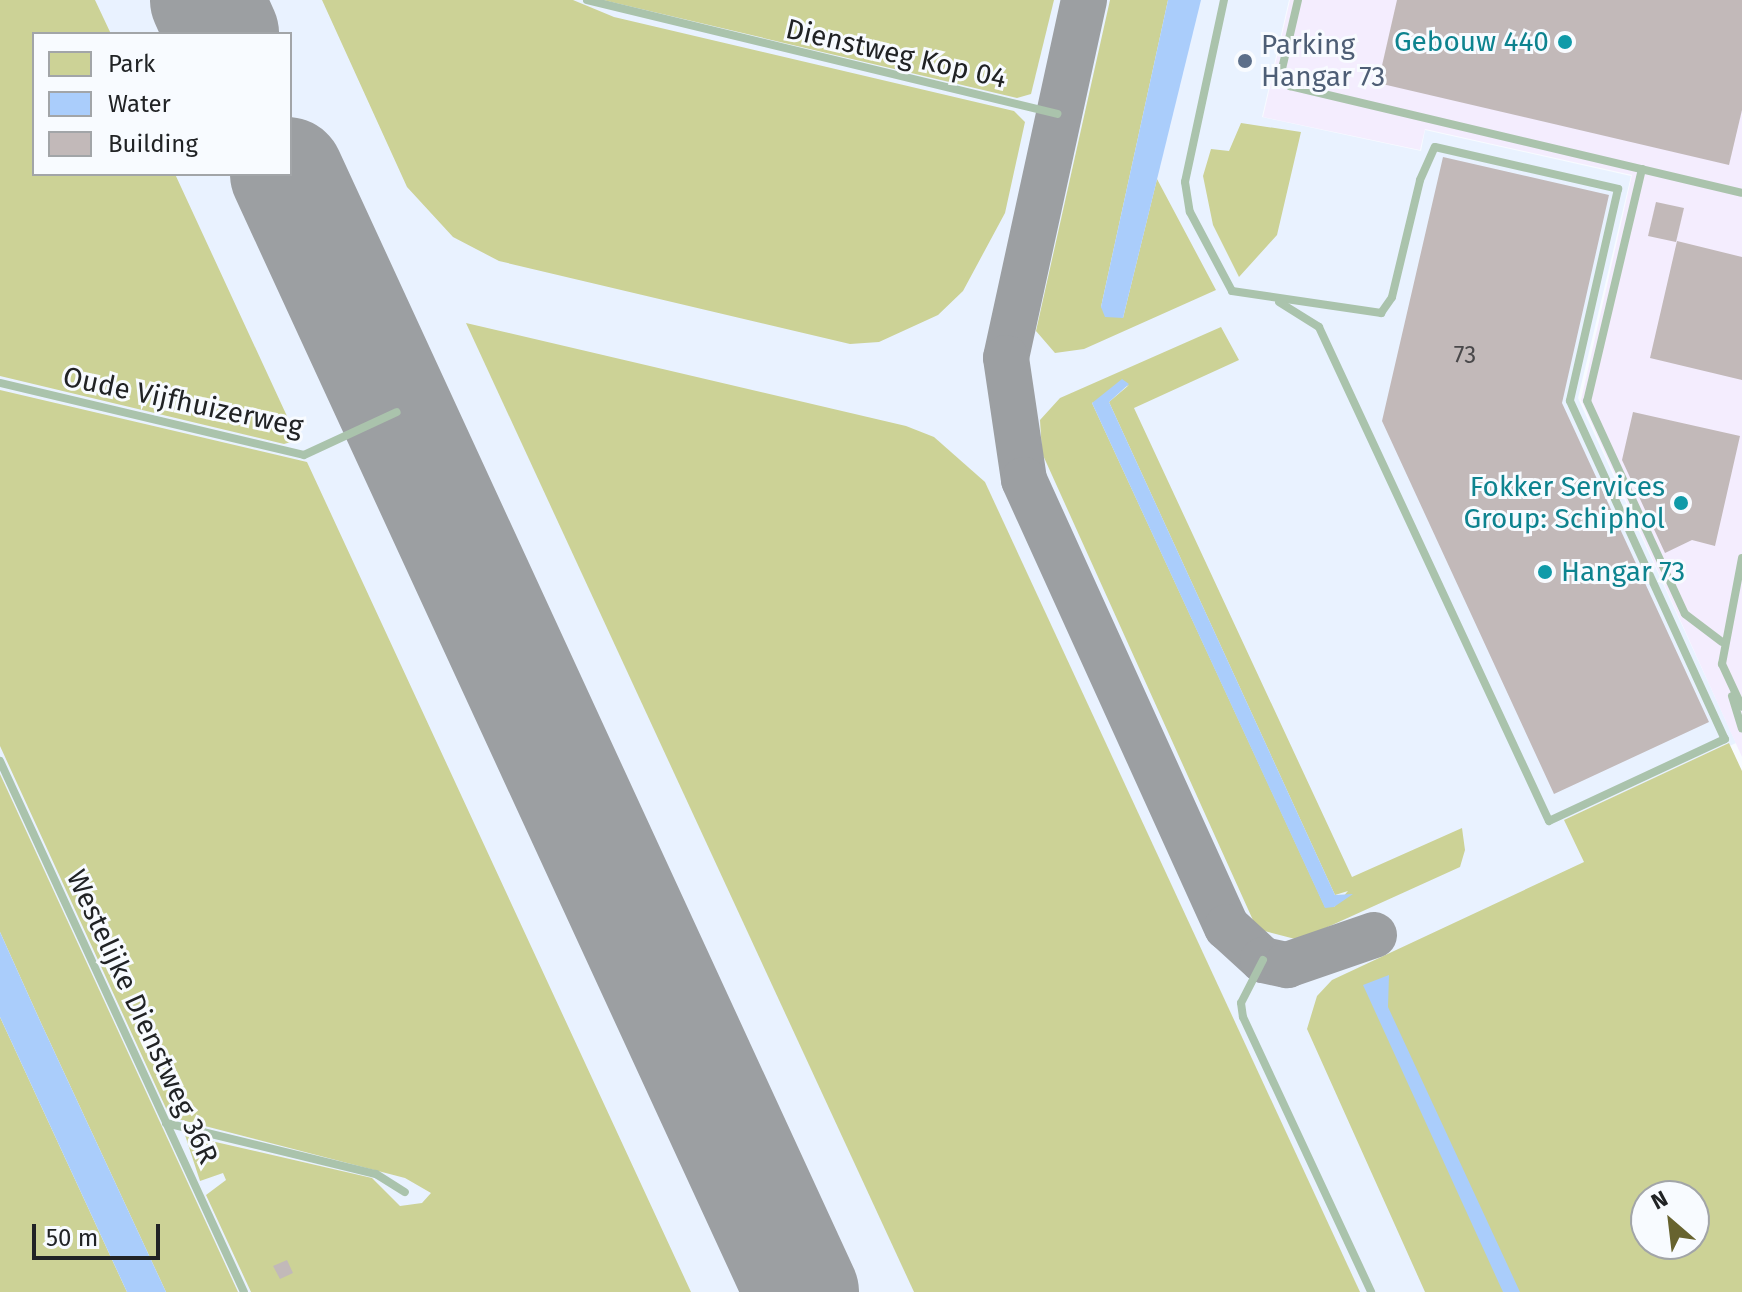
<!DOCTYPE html>
<style>
body{margin:0}
#map{position:relative;width:1742px;height:1292px;overflow:hidden;background:#f8fbff;font-family:"Fira Sans",sans-serif}
div>[style]{position:absolute}
[style*='--x']{left:calc(var(--x)*1px);top:calc(var(--y)*1px);width:calc(var(--w)*1px);rotate:calc(var(--a)*1deg)}
.built>*{inset:0;background:#e9f2ff}
.industrial>*{inset:0;background:#f4edfe}
.green>*{inset:0;background:#ccd296}
.water>*{inset:0;background:#aacdfb}
.taxiway>*{height:46px;margin:-23px;padding:0 23px;transform-origin:23px;border-radius:23px;background:#9c9fa2}
.runway>*{height:114px;margin:-57px;padding:0 57px;transform-origin:57px;border-radius:57px;background:#9c9fa2}
.building>*{inset:0;background:#c2b9b9}
.service>*{height:8px;margin:-4px;padding:0 4px;transform-origin:4px;border-radius:4px;background:#aac3ac}
.dots>*{width:22px;height:22px;translate:-50% -50%;box-sizing:border-box;border:4px solid #f8fbff;border-radius:50%}
span{translate:-50% -50%;white-space:nowrap;text-align:center;line-height:1.15;-webkit-text-stroke:6px #f8fbff;paint-order:stroke}
.number-label{font-size:24px;color:#49484a}
.number-label span{-webkit-text-stroke-width:0}
.culture-label{font-size:28px;color:#0d838f}
.right{translate:-100% -50%;text-align:right}
.left{translate:0 -50%;text-align:left}
.service-label{font-size:28px;color:#4e5e75}
.street-label{font-size:28px;color:#212325}
.legend{position:absolute;left:32px;top:32px;width:260px;height:144px;box-sizing:border-box;background:#f8fbff;border:2px solid #a2a5a8;margin:0;padding:10px 14px;list-style:none;font-size:24px;color:#212325}
.legend li{display:flex;align-items:center;gap:16px;height:40px}
.legend b{width:40px;border:2px solid #a2a5a8}
.north{position:absolute;left:1630px;top:1180px;width:80px;height:80px;box-sizing:border-box;background:#f8fbff;border:2px solid #a2a5a8;border-radius:50%;rotate:332deg;font-size:22px;font-weight:700;line-height:32px;text-align:center;color:#212325}
.north::after{content:'';display:block;margin:auto;width:28px;height:36px;background:#67632f;clip-path:polygon(50% 0,100% 100%,50% 72%,0 100%)}
.scale{position:absolute;left:32px;top:1224px;width:128px;height:36px;box-sizing:border-box;border:4px solid #212325;border-top:0;padding-left:10px;font-size:24px;line-height:28px;white-space:nowrap;color:#212325;-webkit-text-stroke:6px #f8fbff;paint-order:stroke}
</style>
<div id="map">
<div class="built">
<div style="clip-path:polygon(evenodd,0 0,1289px 0,1262px 117px,1421px 151px,1425px 130px,1631px 176px,1578px 398px,1736px 743px,1581px 815px,1596px 848px,1503px 1292px,166px 1292px,0 932px,0 0,34px 34px,290px 34px,290px 174px,34px 174px,34px 34px)"></div>
</div>
<div class="industrial">
<div style="clip-path:polygon(1290px 0,1742px 0,1742px 757px,1581px 400px,1632px 175px,1425px 129px,1420px 150px,1263px 117px)"></div>
</div>
<div class="green">
<div style="clip-path:polygon(0 0,95px 0,111px 34px,34px 34px,34px 174px,175px 174px,298px 440px,284px 444px,0 376px)"></div>
<div style="clip-path:polygon(322px 0,573px 0,614px 17px,1014px 111px,1025px 122px,1005px 213px,963px 291px,938px 315px,879px 342px,850px 344px,499px 261px,453px 237px,407px 187px)"></div>
<div style="clip-path:polygon(603px 0,1054px 0,1031px 94px,1017px 98px)"></div>
<div style="clip-path:polygon(1110px 0,1168px 0,1101px 307px,1123px 318px,1157px 179px,1216px 290px,1084px 349px,1055px 353px,1036px 331px)"></div>
<div style="clip-path:polygon(1241px 123px,1301px 132px,1277px 235px,1239px 277px,1213px 225px,1203px 176px,1211px 149px,1229px 151px)"></div>
<div style="clip-path:polygon(466px 323px,906px 426px,934px 437px,985px 482px,1360px 1292px,914px 1292px)"></div>
<div style="clip-path:polygon(evenodd,1221px 327px,1239px 360px,1134px 408px,1352px 877px,1462px 828px,1465px 850px,1460px 867px,1299px 940px,1257px 929px,1042px 453px,1040px 420px,1060px 398px,1221px 327px,1129px 385px,1109px 402px,1335px 895px,1348px 891px,1334px 907px,1325px 907px,1092px 403px,1129px 385px)"></div>
<div style="clip-path:polygon(0 390px,307px 462px,691px 1292px,251px 1292px,206px 1195px,226px 1180px,223px 1173px,200px 1181px,185px 1135px,372px 1178px,400px 1206px,422px 1203px,431px 1193px,405px 1178px,170px 1117px,0 746px)"></div>
<div style="clip-path:polygon(evenodd,1729px 743px,1742px 771px,1742px 1292px,1425px 1292px,1307px 1029px,1317px 996px,1332px 980px,1584px 862px,1564px 820px,1729px 743px,1646px 1196px,1694px 1196px,1694px 1244px,1646px 1244px,1646px 1196px)"></div>
<div style="clip-path:polygon(0 774px,238px 1292px,166px 1292px,41px 1023px,0 932px)"></div>
<div style="clip-path:polygon(0 1017px,127px 1292px,0 1292px)"></div>
</div>
<div class="water">
<div style="clip-path:polygon(1168px 0,1201px 0,1123px 318px,1105px 317px,1101px 307px)"></div>
<div style="clip-path:polygon(1122px 379px,1129px 384px,1109px 402px,1335px 895px,1353px 894px,1334px 907px,1325px 908px,1092px 403px)"></div>
<div style="clip-path:polygon(0 932px,41px 1023px,166px 1292px,127px 1292px,0 1017px)"></div>
<div style="clip-path:polygon(1389px 975px,1388px 1007px,1520px 1292px,1503px 1292px,1363px 985px)"></div>
</div>
<div class="taxiway">
<div style="--x:1084;--y:0;--w:366;--a:102.3"></div>
<div style="--x:1006;--y:358;--w:123;--a:81.6"></div>
<div style="--x:1024;--y:480;--w:491;--a:65.6"></div>
<div style="--x:1227;--y:927;--w:49;--a:42.5"></div>
<div style="--x:1263;--y:960;--w:25;--a:12"></div>
<div style="--x:1287;--y:965;--w:92;--a:-19"></div>
</div>
<div class="runway">
<div style="--x:207;--y:0;--w:37;--a:66"></div>
<div style="--x:287;--y:174;--w:1231;--a:65.27"></div>
</div>
<div class="building">
<div style="clip-path:polygon(1397px 0,1742px 0,1742px 110px,1729px 165px,1378px 83px)"></div>
<div style="clip-path:polygon(1443px 157px,1609px 195px,1562px 403px,1709px 722px,1554px 794px,1382px 421px)"></div>
<div style="clip-path:polygon(1656px 202px,1684px 208px,1676px 242px,1648px 236px)"></div>
<div style="clip-path:polygon(1677px 241px,1742px 257px,1742px 380px,1650px 358px)"></div>
<div style="clip-path:polygon(1633px 412px,1740px 436px,1715px 546px,1692px 540px,1665px 553px,1622px 460px)"></div>
<div style="clip-path:polygon(287px 1260px,293px 1273px,280px 1279px,273px 1266px)"></div>
</div>
<div class="service">
<div style="--x:587;--y:0;--w:484;--a:13.6"></div>
<div style="--x:1224;--y:0;--w:186;--a:102.1"></div>
<div style="--x:1185;--y:182;--w:30;--a:81"></div>
<div style="--x:1190;--y:212;--w:89;--a:62"></div>
<div style="--x:1232;--y:291;--w:151;--a:8.4"></div>
<div style="--x:1381;--y:313;--w:19;--a:-55"></div>
<div style="--x:1392;--y:297;--w:120;--a:-76.5"></div>
<div style="--x:1420;--y:180;--w:36;--a:-66"></div>
<div style="--x:1435;--y:147;--w:188;--a:12.9"></div>
<div style="--x:1618;--y:189;--w:217;--a:102.8"></div>
<div style="--x:1570;--y:401;--w:372;--a:65.4"></div>
<div style="--x:1725;--y:739;--w:194;--a:155"></div>
<div style="--x:1549;--y:821;--w:545;--a:-114.97"></div>
<div style="--x:1319;--y:327;--w:47;--a:-148"></div>
<div style="--x:1298;--y:0;--w:75;--a:103.1"></div>
<div style="--x:1281;--y:73;--w:16;--a:55"></div>
<div style="--x:1290;--y:86;--w:464;--a:13.3"></div>
<div style="--x:1642;--y:169;--w:238;--a:103.3"></div>
<div style="--x:1587;--y:401;--w:234;--a:65.3"></div>
<div style="--x:1685;--y:614;--w:46;--a:37.1"></div>
<div style="--x:0;--y:383;--w:312;--a:13.3"></div>
<div style="--x:304;--y:455;--w:102;--a:-24.8"></div>
<div style="--x:1742;--y:558;--w:108;--a:100.7"></div>
<div style="--x:1722;--y:664;--w:47;--a:65.1"></div>
<div style="--x:1732;--y:696;--w:34;--a:73"></div>
<div style="--x:0;--y:761;--w:584;--a:65.32"></div>
<div style="--x:1263;--y:960;--w:48;--a:117.1"></div>
<div style="--x:1241;--y:1003;--w:14;--a:82"></div>
<div style="--x:1243;--y:1017;--w:303;--a:65"></div>
<div style="--x:166;--y:1123;--w:216;--a:13.7"></div>
<div style="--x:376;--y:1174;--w:34;--a:32"></div>
</div>
<div class="dots">
<div style="left:1565px;top:42px;background:#0f9aa8"></div>
<div style="left:1245px;top:61px;background:#5c6f8a"></div>
<div style="left:1681px;top:503px;background:#0f9aa8"></div>
<div style="left:1545px;top:572px;background:#0f9aa8"></div>
</div>
<div class="number-label">
<span style="left:1465px;top:356px">73</span>
</div>
<div class="culture-label">
<span class="right" style="left:1549px;top:42px">Gebouw 440</span>
<span class="right" style="left:1665px;top:503px">Fokker Services<br>Group: Schiphol</span>
<span class="left" style="left:1561px;top:572px">Hangar 73</span>
</div>
<div class="service-label">
<span class="left" style="left:1261px;top:61px">Parking<br>Hangar 73</span>
</div>
<div class="street-label">
<span style="left:896px;top:54px;rotate:13deg">Dienstweg Kop 04</span>
<span style="left:183px;top:402px;rotate:12deg">Oude Vijfhuizerweg</span>
<span style="left:142px;top:1017px;rotate:65deg">Westelijke Dienstweg 36R</span>
</div>
<ul class="legend">
<li><b style="height:22px;background:#ccd296"></b>Park</li>
<li><b style="height:22px;background:#aacdfb"></b>Water</li>
<li><b style="height:22px;background:#c2b9b9"></b>Building</li>
</ul>
<div class="north">N</div>
<div class="scale">50 m</div>
</div>
